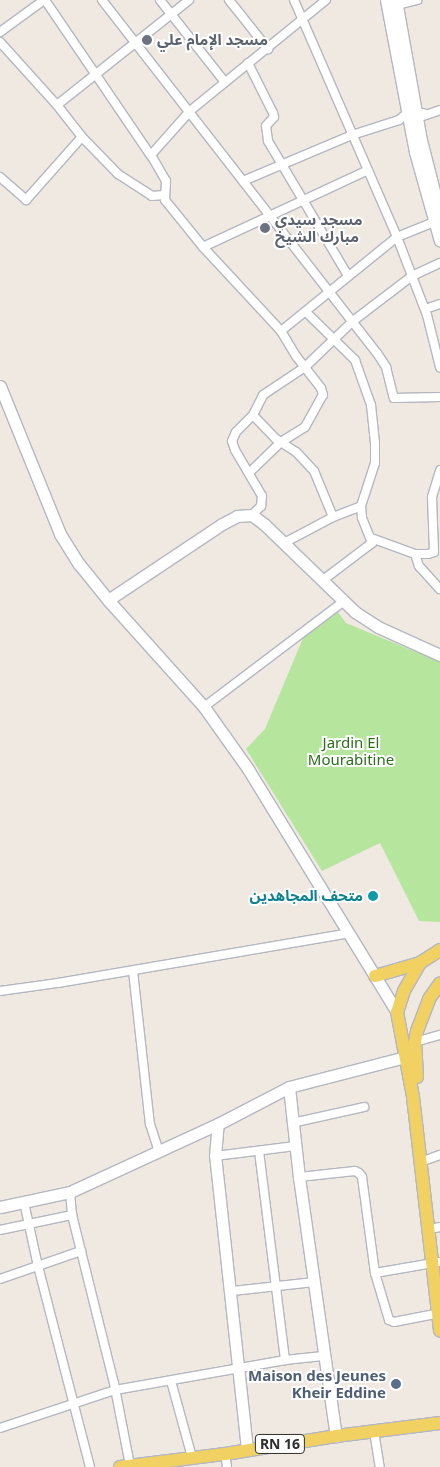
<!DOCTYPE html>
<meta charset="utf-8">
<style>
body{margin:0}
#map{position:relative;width:440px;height:1467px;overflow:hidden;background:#efe9e1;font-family:"Noto Sans","Noto Sans Arabic",sans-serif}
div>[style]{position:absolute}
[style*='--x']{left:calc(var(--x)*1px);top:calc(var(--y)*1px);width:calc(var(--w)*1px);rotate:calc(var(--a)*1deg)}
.green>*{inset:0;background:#b6e59e}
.roads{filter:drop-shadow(1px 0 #b4b7c1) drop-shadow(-1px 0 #b4b7c1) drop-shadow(0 1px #b4b7c1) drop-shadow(0 -1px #b4b7c1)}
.street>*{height:8px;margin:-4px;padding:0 4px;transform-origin:4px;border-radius:4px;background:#fff}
.secondary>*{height:11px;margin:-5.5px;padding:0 5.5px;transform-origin:5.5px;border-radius:5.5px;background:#fff}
.primary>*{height:12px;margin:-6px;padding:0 6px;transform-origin:6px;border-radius:6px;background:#f2d163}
.dots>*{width:14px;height:14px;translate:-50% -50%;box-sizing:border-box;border:2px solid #fff;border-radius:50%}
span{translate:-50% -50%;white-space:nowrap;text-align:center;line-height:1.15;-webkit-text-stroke:4px #fff;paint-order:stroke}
.shield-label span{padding:1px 4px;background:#fff;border:1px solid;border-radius:4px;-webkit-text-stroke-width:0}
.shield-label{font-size:14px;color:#2e2e2e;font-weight:700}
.worship-label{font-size:15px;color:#5b616d;font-weight:700}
.left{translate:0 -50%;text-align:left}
.park-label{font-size:15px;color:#2c6e1b}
.culture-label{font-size:15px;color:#0d838f;font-weight:700}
.right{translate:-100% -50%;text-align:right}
.service-label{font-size:15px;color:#4e5e75;font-weight:700}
</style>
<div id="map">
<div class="green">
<div style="clip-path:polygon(334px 607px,346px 623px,440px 662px,440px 922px,419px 921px,380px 843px,322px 871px,246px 749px,265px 729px,306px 631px)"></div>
</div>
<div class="roads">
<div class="street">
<div style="--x:45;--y:0;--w:189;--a:55.8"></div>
<div style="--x:102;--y:0;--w:447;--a:52.1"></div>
<div style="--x:377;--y:353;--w:17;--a:57"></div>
<div style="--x:386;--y:367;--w:32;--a:76"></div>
<div style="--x:394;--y:398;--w:46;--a:-1.2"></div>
<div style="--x:160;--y:0;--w:103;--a:51.7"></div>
<div style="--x:229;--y:0;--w:63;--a:51.5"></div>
<div style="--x:294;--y:0;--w:258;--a:66.5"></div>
<div style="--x:397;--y:237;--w:84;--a:69"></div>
<div style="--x:427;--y:315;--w:54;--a:76"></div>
<div style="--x:326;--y:0;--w:176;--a:140.8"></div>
<div style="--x:190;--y:111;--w:59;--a:131.6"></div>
<div style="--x:151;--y:155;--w:30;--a:60"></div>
<div style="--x:166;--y:181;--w:19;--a:93"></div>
<div style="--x:165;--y:200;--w:60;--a:51"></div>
<div style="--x:203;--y:247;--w:115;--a:47.1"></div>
<div style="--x:281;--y:331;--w:149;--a:-39"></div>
<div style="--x:397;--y:237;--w:40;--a:-22"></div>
<div style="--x:397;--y:5;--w:21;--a:-14"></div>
<div style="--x:0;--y:32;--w:54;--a:-36"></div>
<div style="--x:0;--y:42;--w:85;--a:47.9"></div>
<div style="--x:57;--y:105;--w:169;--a:-38.5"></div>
<div style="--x:248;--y:63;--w:56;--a:63.4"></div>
<div style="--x:273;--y:113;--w:4;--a:76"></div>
<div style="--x:274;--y:117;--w:12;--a:132"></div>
<div style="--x:266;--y:126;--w:15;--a:82"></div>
<div style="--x:268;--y:141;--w:157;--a:59.3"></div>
<div style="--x:57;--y:105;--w:41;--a:52"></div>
<div style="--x:423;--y:116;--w:18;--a:-19"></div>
<div style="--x:0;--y:177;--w:35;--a:41"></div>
<div style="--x:26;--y:200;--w:84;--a:-48.4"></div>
<div style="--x:82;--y:137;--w:52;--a:45.8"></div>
<div style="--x:118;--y:174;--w:40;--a:32.9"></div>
<div style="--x:152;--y:196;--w:12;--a:-5"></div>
<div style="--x:243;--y:181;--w:118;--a:-22.9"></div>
<div style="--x:352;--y:135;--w:49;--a:-17.7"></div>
<div style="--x:399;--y:120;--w:11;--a:-41"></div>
<div style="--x:407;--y:113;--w:8;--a:-14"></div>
<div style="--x:415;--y:111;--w:11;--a:15"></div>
<div style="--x:203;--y:247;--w:182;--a:-25"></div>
<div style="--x:425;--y:309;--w:16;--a:-18"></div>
<div style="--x:306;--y:312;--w:69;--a:44.4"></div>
<div style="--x:355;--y:360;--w:48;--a:70.4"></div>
<div style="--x:371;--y:405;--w:38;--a:84"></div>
<div style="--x:375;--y:443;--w:20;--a:90"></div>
<div style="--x:375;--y:463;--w:45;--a:108"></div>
<div style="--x:361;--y:506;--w:12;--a:85"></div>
<div style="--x:362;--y:518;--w:27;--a:68"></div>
<div style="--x:372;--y:543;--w:61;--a:142.9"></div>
<div style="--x:249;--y:473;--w:45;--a:-44.1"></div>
<div style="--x:281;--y:442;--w:28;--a:-32"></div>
<div style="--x:305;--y:427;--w:37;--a:-61"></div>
<div style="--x:323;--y:395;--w:7;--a:-106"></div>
<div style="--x:321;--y:388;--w:41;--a:-128"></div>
<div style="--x:296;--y:356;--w:29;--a:-121"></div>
<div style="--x:252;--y:515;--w:13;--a:-45"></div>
<div style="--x:261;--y:506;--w:10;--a:-84"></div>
<div style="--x:262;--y:496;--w:53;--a:-120.4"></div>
<div style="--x:235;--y:450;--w:9;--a:-108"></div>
<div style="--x:232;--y:441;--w:10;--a:-66"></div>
<div style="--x:236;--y:432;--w:24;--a:-45"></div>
<div style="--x:333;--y:517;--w:50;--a:-112.4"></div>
<div style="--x:314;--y:471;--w:26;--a:-133"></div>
<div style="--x:296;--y:452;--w:24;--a:-147"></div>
<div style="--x:276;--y:439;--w:33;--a:-134"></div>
<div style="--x:253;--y:415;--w:22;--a:-63"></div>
<div style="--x:263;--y:395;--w:50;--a:-33.7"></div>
<div style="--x:305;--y:367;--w:66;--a:-43.8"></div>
<div style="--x:353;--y:321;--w:74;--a:-37.3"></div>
<div style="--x:412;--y:276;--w:31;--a:-25"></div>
<div style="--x:371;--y:538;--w:47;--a:20"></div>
<div style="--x:415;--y:554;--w:13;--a:0"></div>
<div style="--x:428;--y:554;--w:6;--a:-18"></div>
<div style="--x:434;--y:552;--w:55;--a:-92.1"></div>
<div style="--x:432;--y:497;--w:28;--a:-73"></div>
<div style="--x:284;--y:543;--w:55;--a:-28"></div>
<div style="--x:333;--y:517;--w:30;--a:-21"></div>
<div style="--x:415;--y:554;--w:13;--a:72"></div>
<div style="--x:419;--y:566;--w:31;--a:48"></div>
<div style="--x:204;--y:707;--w:176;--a:-37.1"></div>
<div style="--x:133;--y:971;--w:154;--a:83.7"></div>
<div style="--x:150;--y:1124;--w:29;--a:72"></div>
<div style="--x:0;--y:991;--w:59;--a:-7.9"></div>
<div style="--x:58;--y:983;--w:295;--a:-9.7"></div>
<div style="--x:415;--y:1042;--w:26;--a:-16"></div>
<div style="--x:292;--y:1123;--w:74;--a:-12.5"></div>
<div style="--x:259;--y:1151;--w:211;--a:82.9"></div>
<div style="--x:215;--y:1156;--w:81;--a:-7.1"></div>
<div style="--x:426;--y:1160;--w:15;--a:-20"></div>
<div style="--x:299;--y:1177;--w:56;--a:-6.1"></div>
<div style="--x:355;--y:1171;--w:4;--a:27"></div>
<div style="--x:359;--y:1173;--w:5;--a:53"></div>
<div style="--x:362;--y:1177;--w:97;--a:82.3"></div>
<div style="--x:375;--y:1273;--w:65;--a:-9.8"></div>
<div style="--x:70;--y:1192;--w:23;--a:85"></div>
<div style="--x:72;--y:1215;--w:173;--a:76"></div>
<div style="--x:114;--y:1383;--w:84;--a:79"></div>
<div style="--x:24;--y:1202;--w:66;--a:77.7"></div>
<div style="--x:38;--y:1266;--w:208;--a:75.5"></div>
<div style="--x:435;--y:1228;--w:5;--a:-11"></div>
<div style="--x:0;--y:1230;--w:74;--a:-11.8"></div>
<div style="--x:375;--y:1273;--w:49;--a:73.4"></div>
<div style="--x:389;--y:1320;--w:5;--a:22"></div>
<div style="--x:394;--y:1322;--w:47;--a:-11.1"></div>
<div style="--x:0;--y:1279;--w:86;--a:-19.1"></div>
<div style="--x:232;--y:1291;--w:81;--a:-6.3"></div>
<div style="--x:171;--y:1381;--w:79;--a:74.6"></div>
<div style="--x:0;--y:1428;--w:121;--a:-18.3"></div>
<div style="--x:115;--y:1390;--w:173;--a:-10"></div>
<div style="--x:285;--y:1360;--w:38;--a:-6"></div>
<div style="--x:374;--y:1431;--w:36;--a:81"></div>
<div style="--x:225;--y:1454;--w:13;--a:81"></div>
</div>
<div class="secondary">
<div style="--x:386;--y:0;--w:155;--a:79.2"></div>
<div style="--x:415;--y:152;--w:92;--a:74.3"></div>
<div style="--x:396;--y:0;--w:142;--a:79.9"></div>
<div style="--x:421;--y:140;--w:76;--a:75.6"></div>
<div style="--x:0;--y:386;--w:160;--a:67.9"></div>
<div style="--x:60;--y:534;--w:36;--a:58"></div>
<div style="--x:79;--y:564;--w:46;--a:51.1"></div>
<div style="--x:108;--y:600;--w:144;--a:48.1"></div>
<div style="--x:204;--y:707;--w:76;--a:54.6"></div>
<div style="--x:248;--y:769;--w:285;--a:58.5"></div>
<div style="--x:108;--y:600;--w:137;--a:-33.7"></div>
<div style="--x:222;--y:524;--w:17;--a:-28"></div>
<div style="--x:237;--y:516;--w:15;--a:-4"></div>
<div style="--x:252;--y:515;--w:15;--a:37"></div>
<div style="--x:264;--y:524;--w:127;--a:44"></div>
<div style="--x:355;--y:612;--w:27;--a:33"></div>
<div style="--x:378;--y:627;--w:68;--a:24.3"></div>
<div style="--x:289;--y:1087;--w:91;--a:83.7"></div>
<div style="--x:299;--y:1177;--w:262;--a:81.9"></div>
<div style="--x:0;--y:1207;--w:72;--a:-12.1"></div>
<div style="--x:70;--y:1192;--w:163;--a:-24.7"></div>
<div style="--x:247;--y:1449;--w:295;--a:-96.2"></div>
<div style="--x:215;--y:1156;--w:32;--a:-85"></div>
<div style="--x:218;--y:1124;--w:80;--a:-27.5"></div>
<div style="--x:289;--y:1087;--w:128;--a:-14.5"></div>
</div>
<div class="primary">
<div style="--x:440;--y:950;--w:24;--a:147"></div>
<div style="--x:420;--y:963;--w:32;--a:120"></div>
<div style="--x:404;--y:991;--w:22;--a:108"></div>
<div style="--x:397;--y:1012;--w:86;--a:79.3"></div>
<div style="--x:413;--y:1097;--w:235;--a:83.4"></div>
<div style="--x:375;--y:976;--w:47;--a:-16.1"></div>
<div style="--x:417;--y:1077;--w:35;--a:-93"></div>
<div style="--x:415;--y:1042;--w:11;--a:-80"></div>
<div style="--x:417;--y:1031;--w:34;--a:-69"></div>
<div style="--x:429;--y:999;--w:19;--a:-55"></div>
<div style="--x:120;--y:1467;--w:106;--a:-7.1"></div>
<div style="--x:225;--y:1454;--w:112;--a:-9.2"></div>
<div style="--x:336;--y:1436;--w:105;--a:-7.1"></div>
</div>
</div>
<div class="dots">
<div style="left:147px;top:40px;background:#6b7280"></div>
<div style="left:265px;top:228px;background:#6b7280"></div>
<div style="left:373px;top:896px;background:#0f9aa8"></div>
<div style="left:396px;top:1384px;background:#5c6f8a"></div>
</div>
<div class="shield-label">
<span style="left:280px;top:1444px">RN 16</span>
</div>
<div class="worship-label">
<span class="left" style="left:157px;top:40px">مسجد الإمام علي</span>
<span class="left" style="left:275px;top:228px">مسجد سيدي<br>مبارك الشيخ</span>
</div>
<div class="park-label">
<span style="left:351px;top:751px">Jardin El<br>Mourabitine</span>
</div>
<div class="culture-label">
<span class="right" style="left:363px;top:896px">متحف المجاهدين</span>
</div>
<div class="service-label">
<span class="right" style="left:386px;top:1384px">Maison des Jeunes<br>Kheir Eddine</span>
</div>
</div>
